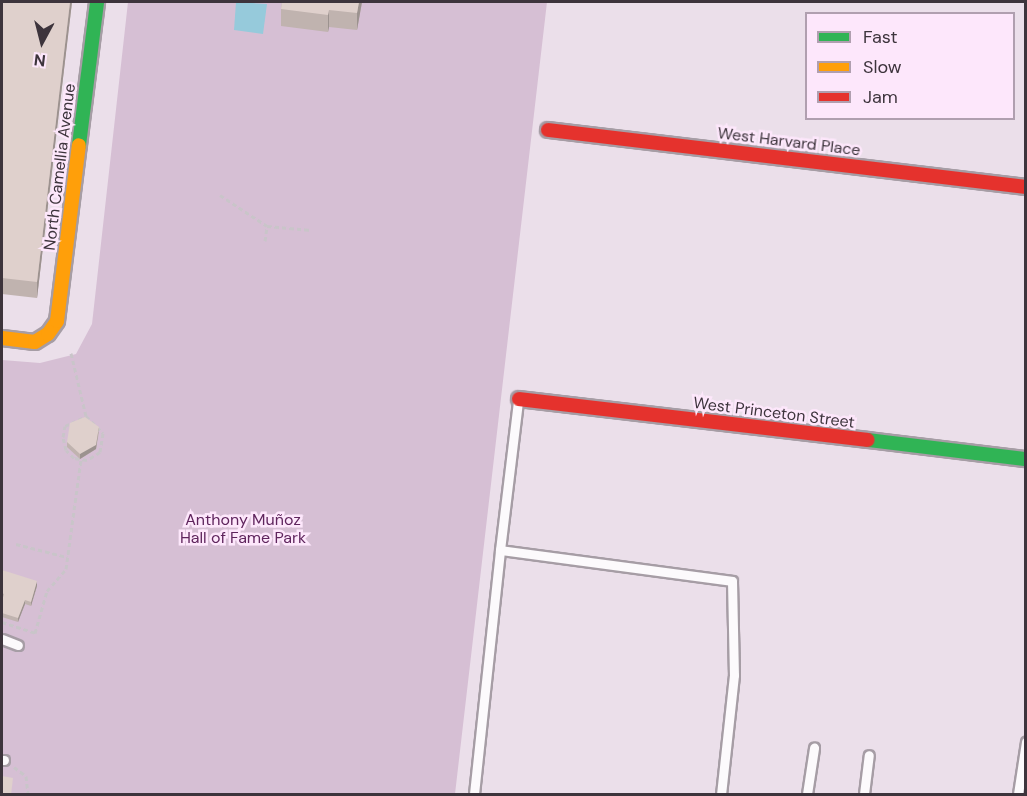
<!DOCTYPE html>
<meta charset="utf-8">
<style>
body{margin:0}
#map{position:relative;width:1027px;height:796px;overflow:hidden;background:#ebdfea;font-family:"DM Sans",sans-serif}
div>[style]{position:absolute}
[style*='--x']{left:calc(var(--x)*1px);top:calc(var(--y)*1px);width:calc(var(--w)*1px);rotate:calc(var(--a)*1deg)}
.green>*{inset:0;background:#d6bfd4}
.water>*{inset:0;background:#96cadb}
.path>*{height:3px;margin-top:-1.5px;transform-origin:0;background:repeating-linear-gradient(90deg,#c9c5c9 0 4.5px,transparent 0 7.5px)}
.roads{filter:drop-shadow(2px 0 #a69da5) drop-shadow(-2px 0 #a69da5) drop-shadow(0 2px #a69da5) drop-shadow(0 -2px #a69da5)}
.lane>*{height:9px;margin:-4.5px;padding:0 4.5px;transform-origin:4.5px;border-radius:4.5px;background:#fcfafc}
.fast>*{height:14px;margin:-7px;padding:0 7px;transform-origin:7px;border-radius:7px;background:#30b455}
.slow>*{height:14px;margin:-7px;padding:0 7px;transform-origin:7px;border-radius:7px;background:#ff9f0a}
.jam>*{height:14px;margin:-7px;padding:0 7px;transform-origin:7px;border-radius:7px;background:#e5322d}
.wall>*{inset:0;background:#c0b3af}
.shaded-wall>*{inset:0;background:#9c928f}
.building>*{inset:0;background:#dfd0cc}
span{translate:-50% -50%;white-space:nowrap;text-align:center;line-height:1.15;-webkit-text-stroke:5px #fde7fb;paint-order:stroke}
.street-label{font-size:16px;color:#3d343c}
.park-label{font-size:16px;color:#5f255d}
.frame{position:absolute;inset:0;border:3px solid #3d343c;pointer-events:none}
.legend{position:absolute;left:805px;top:12px;width:210px;height:108px;box-sizing:border-box;background:#fde7fb;border:2px solid #b09faf;margin:0;padding:8px 10px;list-style:none;font-size:18px;color:#3d343c}
.legend li{display:flex;align-items:center;gap:12px;height:30px}
.legend b{width:30px;border:2px solid #b09faf}
.north{position:absolute;left:12px;top:12px;width:60px;height:60px;-webkit-text-stroke:4px #fde7fb;paint-order:stroke;rotate:187deg;font-size:16px;font-weight:700;line-height:24px;text-align:center;color:#3d343c}
.north::after{content:'';display:block;margin:auto;width:21px;height:27px;background:#3d343c;clip-path:polygon(50% 0,100% 100%,50% 72%,0 100%)}
</style>
<div id="map">
<div class="green">
<div style="clip-path:polygon(128px 2px,547px 2px,455px 794px,2px 794px,2px 360px,40px 363px,76px 354px,92px 324px)"></div>
</div>
<div class="water">
<div style="clip-path:polygon(236px 2px,267px 4px,263px 34px,234px 30px)"></div>
</div>
<div class="path">
<div style="--x:220;--y:195;--w:56;--a:33.4"></div>
<div style="--x:267;--y:226;--w:44;--a:5.2"></div>
<div style="--x:265;--y:241;--w:15;--a:-82"></div>
<div style="--x:71;--y:353;--w:65;--a:76.6"></div>
<div style="--x:86;--y:416;--w:24;--a:45"></div>
<div style="--x:103;--y:433;--w:19;--a:99"></div>
<div style="--x:100;--y:452;--w:15;--a:148"></div>
<div style="--x:87;--y:460;--w:13;--a:-171"></div>
<div style="--x:74;--y:458;--w:11;--a:-135"></div>
<div style="--x:66;--y:450;--w:13;--a:-103"></div>
<div style="--x:63;--y:437;--w:11;--a:-80"></div>
<div style="--x:65;--y:426;--w:23;--a:-25"></div>
<div style="--x:16;--y:544;--w:53;--a:14.3"></div>
<div style="--x:2;--y:622;--w:35;--a:18"></div>
<div style="--x:35;--y:633;--w:44;--a:-74.1"></div>
<div style="--x:47;--y:591;--w:29;--a:-49"></div>
<div style="--x:66;--y:569;--w:111;--a:-82.2"></div>
<div style="--x:14;--y:767;--w:15;--a:37"></div>
<div style="--x:26;--y:776;--w:18;--a:84"></div>
</div>
<div class="roads">
<div class="lane">
<div style="--x:500;--y:550;--w:150;--a:-83.1"></div>
<div style="--x:2;--y:639;--w:17;--a:21"></div>
<div style="--x:2;--y:760;--w:2;--a:0"></div>
<div style="--x:474;--y:794;--w:245;--a:-83.9"></div>
<div style="--x:500;--y:550;--w:234;--a:7.6"></div>
<div style="--x:732;--y:581;--w:94;--a:88.8"></div>
<div style="--x:734;--y:675;--w:120;--a:96.2"></div>
<div style="--x:807;--y:794;--w:47;--a:-81.3"></div>
<div style="--x:864;--y:794;--w:39;--a:-83"></div>
<div style="--x:1018;--y:794;--w:53;--a:-81.3"></div>
</div>
<div class="fast">
<div style="--x:79;--y:145;--w:144;--a:-82.8"></div>
<div style="--x:868;--y:440;--w:159;--a:6.9"></div>
</div>
<div class="slow">
<div style="--x:2;--y:338;--w:33;--a:7"></div>
<div style="--x:35;--y:342;--w:15;--a:-32"></div>
<div style="--x:48;--y:334;--w:16;--a:-55"></div>
<div style="--x:57;--y:321;--w:177;--a:-82.9"></div>
</div>
<div class="jam">
<div style="--x:548;--y:130;--w:481;--a:6.8"></div>
<div style="--x:519;--y:399;--w:351;--a:6.7"></div>
</div>
</div>
<div class="wall">
<div style="clip-path:polygon(2px 2px,72px 2px,37px 298px,2px 294px)"></div>
<div style="clip-path:polygon(282px 2px,362px 2px,357px 30px,329px 27px,328px 32px,281px 26px,281px 9px)"></div>
<div style="clip-path:polygon(99px 432px,96px 449px,80px 459px,67px 447px,67px 442px)"></div>
<div style="clip-path:polygon(2px 570px,37px 586px,31px 606px,25px 604px,18px 622px,2px 617px)"></div>
</div>
<div class="shaded-wall">
<div style="clip-path:polygon(70px 2px,72px 2px,37px 298px,37px 282px)"></div>
<div style="clip-path:polygon(359px 2px,362px 2px,357px 30px,357px 13px)"></div>
<div style="clip-path:polygon(329px 10px,329px 27px,328px 32px,328px 15px)"></div>
<div style="clip-path:polygon(99px 427px,96px 449px,80px 459px,80px 454px)"></div>
<div style="clip-path:polygon(37px 581px,37px 586px,31px 606px,31px 602px)"></div>
<div style="clip-path:polygon(25px 600px,25px 604px,18px 622px,18px 618px)"></div>
</div>
<div class="building">
<div style="clip-path:polygon(2px 2px,70px 2px,37px 282px,2px 278px)"></div>
<div style="clip-path:polygon(282px 2px,359px 2px,357px 13px,329px 10px,328px 15px,281px 9px)"></div>
<div style="clip-path:polygon(85px 417px,99px 427px,96px 445px,80px 454px,67px 442px,70px 423px)"></div>
<div style="clip-path:polygon(2px 570px,37px 581px,31px 602px,25px 600px,18px 618px,2px 613px,2px 601px,4px 594px,2px 593px)"></div>
<div style="clip-path:polygon(2px 776px,13px 778px,11px 795px,2px 795px)"></div>
</div>
<div class="street-label">
<span style="left:789px;top:142px;rotate:7deg">West Harvard Place</span>
<span style="left:60px;top:167px;rotate:-83deg">North Camellia Avenue</span>
<span style="left:774px;top:413px;rotate:7deg">West Princeton Street</span>
</div>
<div class="park-label">
<span style="left:243px;top:529px">Anthony Muñoz<br>Hall of Fame Park</span>
</div>
<div class="frame"></div>
<ul class="legend">
<li><b style="height:8px;background:#30b455"></b>Fast</li>
<li><b style="height:8px;background:#ff9f0a"></b>Slow</li>
<li><b style="height:8px;background:#e5322d"></b>Jam</li>
</ul>
<div class="north">N</div>
</div>
